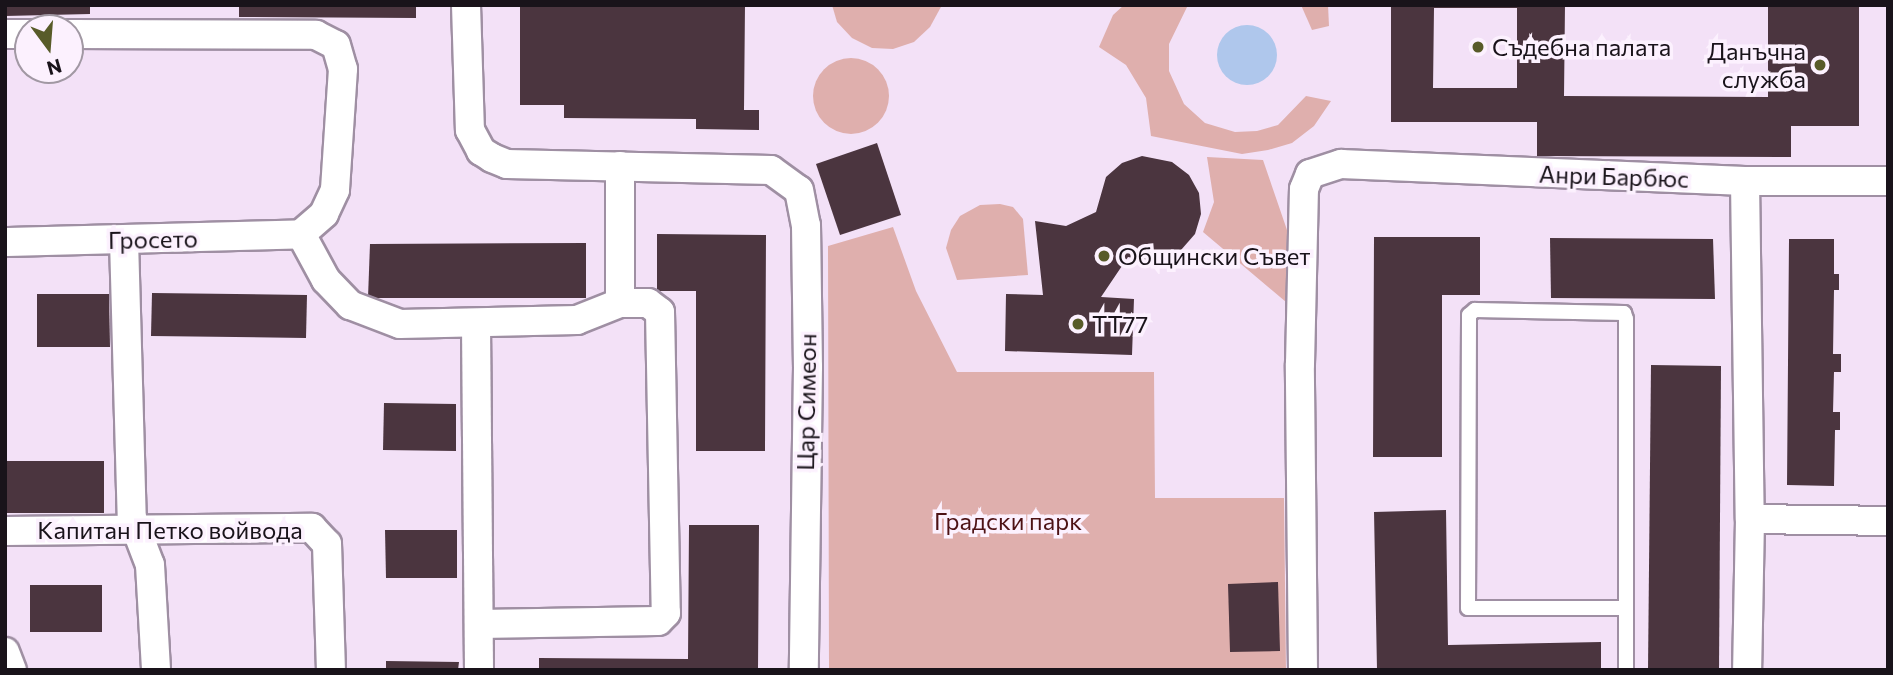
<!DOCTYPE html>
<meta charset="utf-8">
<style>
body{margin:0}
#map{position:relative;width:1893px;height:675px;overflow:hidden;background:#f3e1f7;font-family:Commissioner,sans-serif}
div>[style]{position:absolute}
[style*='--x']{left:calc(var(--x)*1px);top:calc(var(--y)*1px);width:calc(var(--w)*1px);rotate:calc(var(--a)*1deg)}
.green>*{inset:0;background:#dfafad}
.round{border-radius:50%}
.water>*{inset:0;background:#afc7ec}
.building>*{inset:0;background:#4b353f}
.roads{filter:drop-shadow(2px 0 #9f8fa3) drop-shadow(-2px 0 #9f8fa3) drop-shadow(0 2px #9f8fa3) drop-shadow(0 -2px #9f8fa3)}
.lane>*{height:14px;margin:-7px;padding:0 7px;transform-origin:7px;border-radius:7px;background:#fff}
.street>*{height:28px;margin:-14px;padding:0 14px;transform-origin:14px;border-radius:14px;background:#fff}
.dots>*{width:19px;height:19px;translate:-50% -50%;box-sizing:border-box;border:4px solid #fcf1fe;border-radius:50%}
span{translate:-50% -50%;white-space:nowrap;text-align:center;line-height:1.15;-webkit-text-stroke:7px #fcf1fe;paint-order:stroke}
.poi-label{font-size:24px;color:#19131a}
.left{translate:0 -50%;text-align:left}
.right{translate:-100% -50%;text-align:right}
.street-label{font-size:24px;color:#19131a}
.park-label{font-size:24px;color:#4d1215}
.frame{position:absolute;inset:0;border:7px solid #19131a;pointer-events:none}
.north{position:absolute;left:14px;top:14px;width:70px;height:70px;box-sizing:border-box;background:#fcf1fe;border:2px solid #a198a3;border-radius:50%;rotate:164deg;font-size:19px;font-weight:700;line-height:28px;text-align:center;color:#19131a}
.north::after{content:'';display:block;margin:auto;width:24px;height:32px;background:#585b29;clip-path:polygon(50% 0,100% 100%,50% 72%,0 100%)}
</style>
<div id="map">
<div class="green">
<div style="clip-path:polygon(832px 5px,942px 5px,930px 27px,914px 42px,893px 49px,872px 48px,852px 38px,837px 22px)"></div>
<div style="clip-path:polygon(1124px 5px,1188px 5px,1169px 44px,1169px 71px,1184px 104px,1205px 123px,1235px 132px,1257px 131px,1278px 125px,1306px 96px,1331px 101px,1314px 126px,1292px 143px,1268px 150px,1242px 154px,1151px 136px,1146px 98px,1126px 65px,1099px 47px,1113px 15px)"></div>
<div style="clip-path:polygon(1301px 5px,1328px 5px,1329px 26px,1312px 30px)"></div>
<div class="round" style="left:813px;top:58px;width:76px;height:76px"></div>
<div style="clip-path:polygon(1207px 157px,1263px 160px,1287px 230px,1286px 302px,1203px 232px,1214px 202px)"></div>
<div style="clip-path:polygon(1000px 204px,1013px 207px,1023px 219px,1028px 275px,957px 280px,946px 248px,951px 230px,960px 216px,980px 205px)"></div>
<div style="clip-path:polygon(893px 227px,916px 291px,957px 372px,1154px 372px,1155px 498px,1284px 498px,1286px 670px,829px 670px,828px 246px)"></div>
</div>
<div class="water">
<div class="round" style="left:1217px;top:25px;width:60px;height:60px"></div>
</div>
<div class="building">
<div style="clip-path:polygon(5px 5px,90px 5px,90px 14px,5px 16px)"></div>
<div style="clip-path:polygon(239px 5px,416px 5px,416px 18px,239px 17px)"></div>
<div style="clip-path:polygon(520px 5px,745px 5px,744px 110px,759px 110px,759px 130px,696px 129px,696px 119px,564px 118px,564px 105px,520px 105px)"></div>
<div style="clip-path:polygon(evenodd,1391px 5px,1565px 5px,1564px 96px,1768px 97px,1768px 5px,1859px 5px,1859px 126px,1791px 126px,1791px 157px,1537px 156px,1537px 122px,1391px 122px,1391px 5px,1434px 8px,1517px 8px,1517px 88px,1433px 88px,1434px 8px)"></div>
<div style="clip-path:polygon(877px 143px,901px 215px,840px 235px,816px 164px)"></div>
<div style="clip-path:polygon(1142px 156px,1172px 162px,1189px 175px,1199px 193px,1201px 214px,1195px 234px,1181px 250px,1152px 261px,1128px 257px,1101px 297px,1134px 299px,1132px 355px,1005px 351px,1006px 294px,1043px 295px,1035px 221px,1066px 226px,1096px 212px,1106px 177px,1122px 163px)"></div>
<div style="clip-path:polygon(657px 234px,766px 235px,765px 451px,696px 451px,696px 291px,657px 291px)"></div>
<div style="clip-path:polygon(1374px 237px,1480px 237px,1480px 295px,1442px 295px,1442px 457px,1373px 457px)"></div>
<div style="clip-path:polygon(1550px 238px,1713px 239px,1715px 299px,1551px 298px)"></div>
<div style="clip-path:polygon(1789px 239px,1834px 239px,1834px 274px,1839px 274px,1839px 290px,1834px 290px,1833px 354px,1841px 354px,1841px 372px,1834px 372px,1833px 412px,1840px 412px,1840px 430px,1835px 430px,1834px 486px,1787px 485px)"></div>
<div style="clip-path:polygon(586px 243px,586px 298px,368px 298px,370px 244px)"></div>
<div style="clip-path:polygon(152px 293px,307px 295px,306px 338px,151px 336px)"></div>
<div style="clip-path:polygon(37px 294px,109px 294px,110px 347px,37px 347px)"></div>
<div style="clip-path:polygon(1651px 365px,1721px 366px,1719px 670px,1648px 670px)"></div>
<div style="clip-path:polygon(384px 403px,456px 404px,456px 451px,383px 450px)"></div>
<div style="clip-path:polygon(5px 461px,104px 461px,104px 513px,5px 513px)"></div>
<div style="clip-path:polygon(1446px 510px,1448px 645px,1601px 642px,1601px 670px,1377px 670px,1374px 512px)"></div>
<div style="clip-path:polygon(689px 525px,759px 525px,758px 670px,539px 670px,539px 658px,688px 659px)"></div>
<div style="clip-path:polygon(385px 530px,457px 530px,457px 578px,386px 578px)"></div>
<div style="clip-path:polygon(1278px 582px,1280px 651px,1230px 652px,1228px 584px)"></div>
<div style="clip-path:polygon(30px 585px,102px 585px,102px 632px,30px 632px)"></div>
<div style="clip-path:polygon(386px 661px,459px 662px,458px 670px,386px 670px)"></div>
</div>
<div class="roads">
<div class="lane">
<div style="--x:1626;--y:608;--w:158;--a:180"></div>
<div style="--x:1468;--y:608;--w:293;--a:-89.8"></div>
<div style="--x:1469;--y:315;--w:8;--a:-40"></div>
<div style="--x:1475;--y:310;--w:149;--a:1.2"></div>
<div style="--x:1624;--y:313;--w:6;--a:72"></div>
<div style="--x:1626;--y:319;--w:351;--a:90"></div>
</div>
<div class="street">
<div style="--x:466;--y:5;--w:125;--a:88.2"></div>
<div style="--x:470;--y:130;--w:24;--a:62"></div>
<div style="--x:481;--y:151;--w:13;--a:32"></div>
<div style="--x:492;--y:158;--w:16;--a:22"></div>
<div style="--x:507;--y:164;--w:264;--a:1.3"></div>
<div style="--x:771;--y:170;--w:34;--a:36"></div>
<div style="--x:799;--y:190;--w:36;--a:79"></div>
<div style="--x:806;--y:225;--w:142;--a:89.2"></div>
<div style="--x:808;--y:367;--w:303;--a:90.8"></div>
<div style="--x:5;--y:34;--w:23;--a:0"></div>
<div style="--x:70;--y:34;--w:246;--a:0.2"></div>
<div style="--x:316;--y:35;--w:22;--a:27"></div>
<div style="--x:336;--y:45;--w:25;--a:74"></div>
<div style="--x:343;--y:69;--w:121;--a:93.8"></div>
<div style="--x:335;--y:190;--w:26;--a:115"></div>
<div style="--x:324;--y:214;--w:30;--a:139"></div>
<div style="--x:301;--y:234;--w:52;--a:61.5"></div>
<div style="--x:326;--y:280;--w:35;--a:46"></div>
<div style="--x:350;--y:305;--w:53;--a:20.8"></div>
<div style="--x:400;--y:324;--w:177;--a:-1.3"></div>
<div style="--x:577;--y:320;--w:46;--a:-21.6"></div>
<div style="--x:620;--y:303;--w:28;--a:0"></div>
<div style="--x:648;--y:303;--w:15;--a:37"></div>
<div style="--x:660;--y:312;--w:301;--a:88.9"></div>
<div style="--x:666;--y:613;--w:11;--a:135"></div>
<div style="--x:658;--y:621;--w:179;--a:179"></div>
<div style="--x:620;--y:166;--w:137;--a:90"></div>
<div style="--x:1745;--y:181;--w:338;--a:89.2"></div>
<div style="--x:1750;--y:519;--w:151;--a:91.1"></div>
<div style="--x:124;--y:240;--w:278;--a:88.4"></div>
<div style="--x:132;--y:518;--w:50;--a:69"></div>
<div style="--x:150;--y:565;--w:105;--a:86.7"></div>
<div style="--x:5;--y:242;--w:296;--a:-1.5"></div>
<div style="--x:476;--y:325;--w:345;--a:89.5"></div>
<div style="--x:1750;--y:519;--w:138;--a:0.8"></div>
<div style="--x:5;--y:531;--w:307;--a:-0.6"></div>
<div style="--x:312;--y:528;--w:22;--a:47"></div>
<div style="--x:327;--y:544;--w:126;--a:88.2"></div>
<div style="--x:5;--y:652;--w:19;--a:69"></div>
<div style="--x:1303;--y:670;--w:306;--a:-90.6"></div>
<div style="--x:1300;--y:364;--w:175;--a:-88.7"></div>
<div style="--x:1304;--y:189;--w:16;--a:-68"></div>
<div style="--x:1310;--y:174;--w:33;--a:-18"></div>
<div style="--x:1341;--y:164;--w:404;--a:2.4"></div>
<div style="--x:1745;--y:181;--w:143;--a:0"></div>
</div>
</div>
<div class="dots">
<div style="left:1478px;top:47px;background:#585b29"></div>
<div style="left:1820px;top:65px;background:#585b29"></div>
<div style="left:1104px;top:256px;background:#585b29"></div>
<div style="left:1078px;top:324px;background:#585b29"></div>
</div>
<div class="poi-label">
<span class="left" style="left:1492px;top:47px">Съдебна палата</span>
<span class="right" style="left:1806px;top:65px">Данъчна<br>служба</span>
<span class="left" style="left:1118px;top:256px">Общински Съвет</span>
<span class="left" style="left:1092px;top:324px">TT77</span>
</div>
<div class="street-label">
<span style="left:1614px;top:176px;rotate:2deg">Анри Барбюс</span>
<span style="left:153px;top:239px;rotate:-1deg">Гросето</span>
<span style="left:806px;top:402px;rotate:-89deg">Цар Симеон</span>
<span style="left:170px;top:530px">Капитан Петко войвода</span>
</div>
<div class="park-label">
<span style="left:1008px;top:521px">Градски парк</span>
</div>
<div class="frame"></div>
<div class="north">N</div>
</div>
